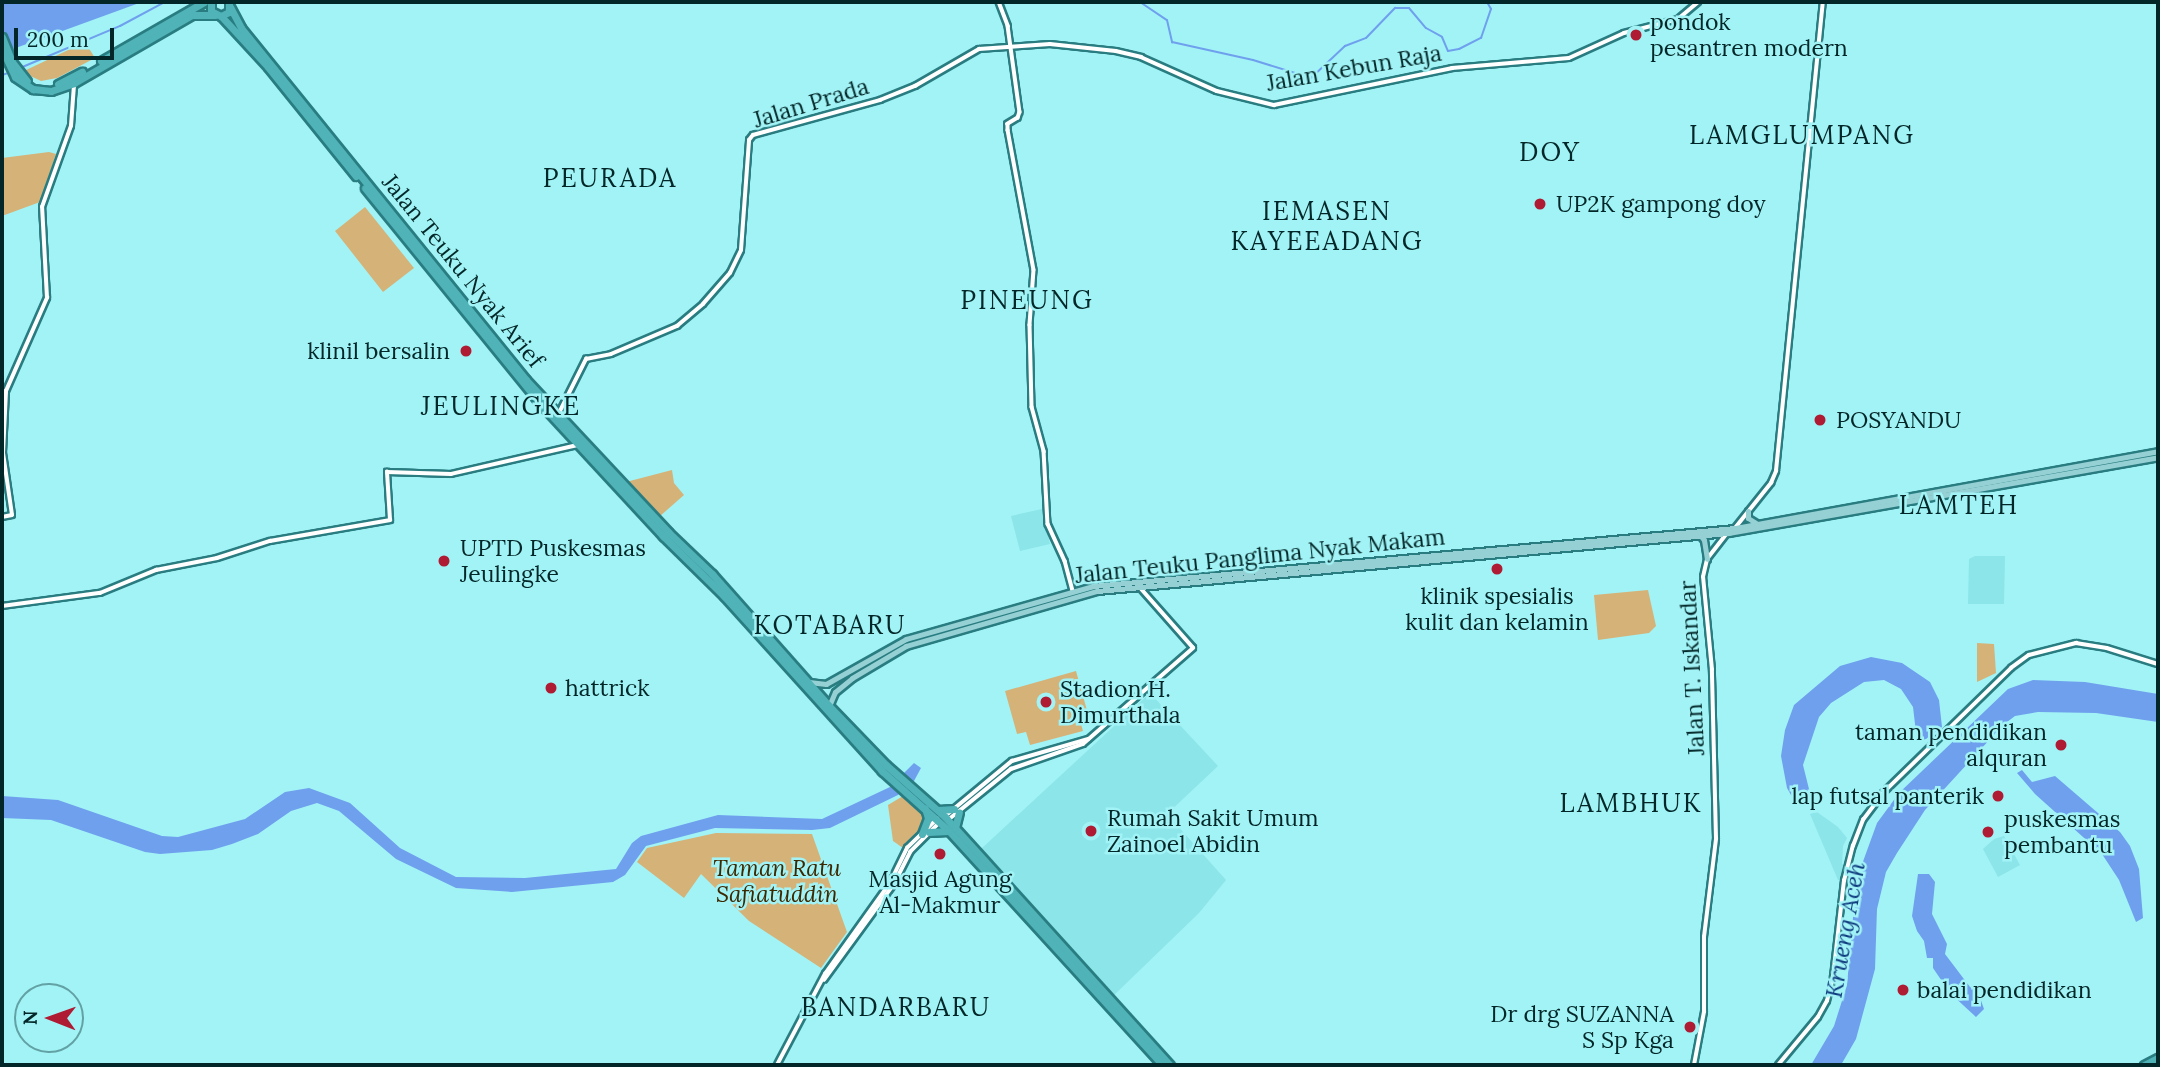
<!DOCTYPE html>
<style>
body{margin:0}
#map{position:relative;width:2160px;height:1067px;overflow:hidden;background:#a2f3f6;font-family:Lora,serif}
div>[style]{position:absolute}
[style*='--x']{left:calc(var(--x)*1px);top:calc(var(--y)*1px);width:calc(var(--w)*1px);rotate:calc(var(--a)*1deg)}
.built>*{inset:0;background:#8be5e9}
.green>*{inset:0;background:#d5b278}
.water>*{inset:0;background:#6fa0ee}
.stream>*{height:2px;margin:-1px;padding:0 1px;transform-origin:1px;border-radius:1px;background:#6fa0ee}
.roads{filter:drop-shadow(2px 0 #297d81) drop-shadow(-2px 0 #297d81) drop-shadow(0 2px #297d81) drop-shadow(0 -2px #297d81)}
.minor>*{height:3.5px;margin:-1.75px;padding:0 1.75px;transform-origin:1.75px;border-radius:1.75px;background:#fff}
.major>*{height:5px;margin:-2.5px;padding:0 2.5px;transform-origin:2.5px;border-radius:2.5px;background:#95d1d4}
.highway>*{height:7px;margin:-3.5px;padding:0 3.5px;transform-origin:3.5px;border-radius:3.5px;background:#4fb3b8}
.dots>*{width:19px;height:19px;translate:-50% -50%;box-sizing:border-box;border:4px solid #a2f3f6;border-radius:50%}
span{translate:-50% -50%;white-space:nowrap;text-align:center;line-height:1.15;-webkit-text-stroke:5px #a2f3f6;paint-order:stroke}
.poi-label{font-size:23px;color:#032728}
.left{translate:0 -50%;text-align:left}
.right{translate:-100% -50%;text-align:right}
.street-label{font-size:23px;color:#032728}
.park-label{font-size:23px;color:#3d2800;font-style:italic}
.water-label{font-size:24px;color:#0d397d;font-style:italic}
.quarter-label{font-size:26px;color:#032728;letter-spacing:2px}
.frame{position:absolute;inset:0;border:4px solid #032728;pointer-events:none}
.north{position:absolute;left:14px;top:983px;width:70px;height:70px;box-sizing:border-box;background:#a2f3f6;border:2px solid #62a1a4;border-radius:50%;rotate:271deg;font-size:19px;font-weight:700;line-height:28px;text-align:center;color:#032728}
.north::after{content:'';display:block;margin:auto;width:24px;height:32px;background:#af1b33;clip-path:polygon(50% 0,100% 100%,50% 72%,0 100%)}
.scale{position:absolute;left:14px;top:28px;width:100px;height:32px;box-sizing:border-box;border:4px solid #032728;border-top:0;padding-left:9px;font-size:21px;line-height:24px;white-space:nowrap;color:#032728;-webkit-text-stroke:5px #a2f3f6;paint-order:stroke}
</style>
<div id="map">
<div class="built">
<div style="clip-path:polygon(1042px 509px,1050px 544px,1020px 551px,1011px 516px)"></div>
<div style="clip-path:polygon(1975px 556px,2005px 556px,2004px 604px,1968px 604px,1969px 559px)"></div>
<div style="clip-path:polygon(1150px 693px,1218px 766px,1167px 814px,1226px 880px,1199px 913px,1111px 998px,981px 849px)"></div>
<div style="clip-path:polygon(1817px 812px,1838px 827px,1847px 838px,1843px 846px,1842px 864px,1847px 866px,1844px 880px,1838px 880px,1810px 814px)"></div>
<div style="clip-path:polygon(2004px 836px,2020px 865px,1998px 877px,1983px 849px,1994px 839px)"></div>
</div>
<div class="green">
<div style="clip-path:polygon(85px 42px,95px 58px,57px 78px,41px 81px,22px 72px)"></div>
<div style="clip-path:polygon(49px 152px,56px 154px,40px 202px,2px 216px,2px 158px)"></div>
<div style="clip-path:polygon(365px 207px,414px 268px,383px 292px,335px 231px)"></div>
<div style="clip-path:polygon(672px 470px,674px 483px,684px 495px,659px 517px,626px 482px)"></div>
<div style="clip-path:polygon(1648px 590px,1656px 626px,1649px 633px,1598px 640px,1594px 595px)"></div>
<div style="clip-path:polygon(1977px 643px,1994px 644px,1996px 673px,1977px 682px)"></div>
<div style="clip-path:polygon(1076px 671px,1088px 714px,1079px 717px,1083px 731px,1030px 745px,1026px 732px,1017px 734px,1005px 691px)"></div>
<div style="clip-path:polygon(903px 796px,927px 815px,924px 827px,903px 848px,893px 841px,888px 805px)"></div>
<div style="clip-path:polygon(716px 833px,812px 834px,847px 932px,821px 968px,749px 921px,701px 874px,684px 898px,637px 862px,647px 848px)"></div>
</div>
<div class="water">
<div style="clip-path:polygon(2px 2px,142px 2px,2px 53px)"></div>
<div style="clip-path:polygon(1871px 657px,1902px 663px,1930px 682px,1939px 700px,1942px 727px,1926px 739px,1917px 741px,1913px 707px,1901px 689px,1884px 680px,1864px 682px,1831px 703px,1819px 717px,1803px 765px,1810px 793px,1795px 802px,1787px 788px,1781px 756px,1785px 730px,1794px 705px,1840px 666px)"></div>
<div style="clip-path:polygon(2033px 680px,2085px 682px,2158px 694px,2158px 722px,2096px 713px,2038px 712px,2015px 716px,2003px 725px,1925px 810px,1897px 853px,1886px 872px,1877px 909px,1875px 969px,1856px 1039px,1841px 1065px,1811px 1065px,1834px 1026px,1847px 985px,1855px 895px,1861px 867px,1877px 823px,1899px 793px,2008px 689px)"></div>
<div style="clip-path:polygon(914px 763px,921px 768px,914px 781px,898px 795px,830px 828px,812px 830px,715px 828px,646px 846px,625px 875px,613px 882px,512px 892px,456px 888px,396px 859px,339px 811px,317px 803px,291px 811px,258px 834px,232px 844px,212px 850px,160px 854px,145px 852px,51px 820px,2px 818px,2px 796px,58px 800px,162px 836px,178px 837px,245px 819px,285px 792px,309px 788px,350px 803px,400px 848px,456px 877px,525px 878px,616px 869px,632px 843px,641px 836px,718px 815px,822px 819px,890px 787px)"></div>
<div style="clip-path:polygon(2022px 770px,2032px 782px,2055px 776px,2120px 832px,2130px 846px,2139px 869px,2143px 918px,2136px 922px,2119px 880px,2102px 854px,2035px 794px,2017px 773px)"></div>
<div style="clip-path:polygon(1918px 874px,1929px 874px,1935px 882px,1932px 914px,1947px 944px,1945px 954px,1970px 987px,1978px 992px,1984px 1009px,1976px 1017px,1950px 993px,1933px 968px,1933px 958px,1927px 958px,1924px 941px,1917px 931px,1912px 916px)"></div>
</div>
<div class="stream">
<div style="--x:1140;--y:2;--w:32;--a:34"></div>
<div style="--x:1167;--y:20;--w:23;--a:77"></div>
<div style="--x:1172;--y:42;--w:83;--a:12.5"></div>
<div style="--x:1253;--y:60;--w:61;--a:17.2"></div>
<div style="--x:1311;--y:78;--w:47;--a:-43.3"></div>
<div style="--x:1345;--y:46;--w:22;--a:-21"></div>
<div style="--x:1366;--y:38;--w:42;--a:-46"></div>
<div style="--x:1395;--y:8;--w:14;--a:0"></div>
<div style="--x:1409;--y:8;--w:26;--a:50"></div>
<div style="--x:1426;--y:28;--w:18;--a:29"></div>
<div style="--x:1442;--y:37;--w:15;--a:67"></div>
<div style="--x:1448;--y:51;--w:11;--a:-10"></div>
<div style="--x:1459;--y:49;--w:25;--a:-27"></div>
<div style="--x:1481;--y:38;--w:31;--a:-71"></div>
<div style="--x:1491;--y:9;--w:8;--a:-120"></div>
<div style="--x:20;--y:68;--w:108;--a:-22.8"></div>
<div style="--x:120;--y:26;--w:51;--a:-28.1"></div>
<div style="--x:2;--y:75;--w:6;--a:-18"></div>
</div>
<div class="roads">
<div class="minor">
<div style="--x:999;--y:2;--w:26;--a:69"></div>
<div style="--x:1008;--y:26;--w:87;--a:82.1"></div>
<div style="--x:1020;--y:112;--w:6;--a:108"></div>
<div style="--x:1018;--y:118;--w:12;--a:149"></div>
<div style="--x:1008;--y:124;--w:6;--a:90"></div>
<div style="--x:1008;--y:130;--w:142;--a:79.5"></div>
<div style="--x:1034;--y:270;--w:55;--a:94.2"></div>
<div style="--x:1030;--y:325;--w:82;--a:88.6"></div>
<div style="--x:1032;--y:407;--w:46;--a:74.7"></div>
<div style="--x:1044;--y:451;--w:73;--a:86.9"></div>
<div style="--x:1048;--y:524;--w:41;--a:65.3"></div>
<div style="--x:1065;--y:561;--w:31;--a:75"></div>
<div style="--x:558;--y:415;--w:63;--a:-63.4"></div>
<div style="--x:586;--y:359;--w:25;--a:-11"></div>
<div style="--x:611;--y:354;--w:72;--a:-23"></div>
<div style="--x:677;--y:326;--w:34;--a:-40"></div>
<div style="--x:703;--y:304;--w:41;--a:-48.9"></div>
<div style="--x:730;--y:273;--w:25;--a:-64"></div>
<div style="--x:741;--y:250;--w:110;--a:-85.8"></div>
<div style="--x:749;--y:140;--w:6;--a:-51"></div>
<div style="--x:753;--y:135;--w:132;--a:-15.4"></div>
<div style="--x:880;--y:100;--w:38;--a:-22"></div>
<div style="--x:915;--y:86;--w:74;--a:-30"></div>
<div style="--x:979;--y:49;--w:71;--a:-4"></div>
<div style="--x:1050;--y:44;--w:66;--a:6.1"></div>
<div style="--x:1116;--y:51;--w:26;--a:13"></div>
<div style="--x:1141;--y:57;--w:83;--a:24.1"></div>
<div style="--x:1217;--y:91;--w:59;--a:13.8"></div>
<div style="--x:1274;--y:105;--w:182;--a:-11.7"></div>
<div style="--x:1452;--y:68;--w:117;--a:-4.9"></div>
<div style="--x:1569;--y:58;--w:60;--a:-24.4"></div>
<div style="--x:1624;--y:33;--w:56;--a:-14.5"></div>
<div style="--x:1678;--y:19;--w:26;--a:-40"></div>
<div style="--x:2;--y:517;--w:10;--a:-11"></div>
<div style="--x:12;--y:515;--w:63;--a:-98.3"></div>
<div style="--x:3;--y:453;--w:62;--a:-87.2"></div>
<div style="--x:6;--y:391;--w:102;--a:-66.2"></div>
<div style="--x:47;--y:298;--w:91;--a:-93.1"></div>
<div style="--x:42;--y:207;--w:86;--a:-70.3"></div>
<div style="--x:71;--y:126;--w:41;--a:-85.8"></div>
<div style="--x:1735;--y:528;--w:58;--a:-51.3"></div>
<div style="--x:1771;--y:483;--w:13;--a:-67"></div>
<div style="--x:1776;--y:471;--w:471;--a:-84.3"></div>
<div style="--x:2;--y:606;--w:99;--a:-7.6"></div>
<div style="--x:100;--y:593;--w:61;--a:-22.3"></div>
<div style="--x:156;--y:570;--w:62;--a:-11.1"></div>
<div style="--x:217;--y:558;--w:56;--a:-17.8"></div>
<div style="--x:270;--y:541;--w:122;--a:-9.9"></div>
<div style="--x:390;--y:520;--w:48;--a:-93.6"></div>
<div style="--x:387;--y:472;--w:64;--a:1.8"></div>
<div style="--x:451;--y:474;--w:130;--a:-12.9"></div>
<div style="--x:944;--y:817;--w:88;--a:-39.5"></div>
<div style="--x:1012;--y:761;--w:79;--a:-16.1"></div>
<div style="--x:948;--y:820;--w:81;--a:-39"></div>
<div style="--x:1011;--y:769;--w:76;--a:-19.1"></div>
<div style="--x:1083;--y:744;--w:146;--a:-41.1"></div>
<div style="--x:1193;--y:648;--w:80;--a:-131.5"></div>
<div style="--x:824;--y:980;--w:119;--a:-53.9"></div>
<div style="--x:894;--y:884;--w:36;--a:-63"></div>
<div style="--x:910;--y:852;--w:42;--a:-45"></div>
<div style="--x:777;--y:1065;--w:103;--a:-62.2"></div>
<div style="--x:825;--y:974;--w:112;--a:-54.5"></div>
<div style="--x:890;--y:883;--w:39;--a:-64"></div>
<div style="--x:907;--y:848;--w:42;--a:-44"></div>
<div style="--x:1694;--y:1065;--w:54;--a:-79.3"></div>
<div style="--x:1704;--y:1012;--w:75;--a:-90"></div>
<div style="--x:1704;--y:937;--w:99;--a:-83"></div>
<div style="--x:1716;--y:839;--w:169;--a:-91.4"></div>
<div style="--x:1712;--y:670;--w:93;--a:-95.5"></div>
<div style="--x:1703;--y:577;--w:18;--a:-77"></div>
<div style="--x:1707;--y:559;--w:31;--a:-52"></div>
<div style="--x:1778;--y:1065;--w:62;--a:-50.2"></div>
<div style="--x:1818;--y:1017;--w:18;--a:-61"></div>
<div style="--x:1827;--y:1001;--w:25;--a:-76"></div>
<div style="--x:1833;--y:977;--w:97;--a:-83.5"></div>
<div style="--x:1844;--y:881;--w:36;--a:-76"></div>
<div style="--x:1853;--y:846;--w:28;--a:-69"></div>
<div style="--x:1863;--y:820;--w:34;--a:-53"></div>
<div style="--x:1883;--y:793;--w:179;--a:-44.3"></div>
<div style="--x:2011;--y:668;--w:22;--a:-36"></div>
<div style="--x:2029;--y:655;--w:49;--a:-14.3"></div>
<div style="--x:2076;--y:643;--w:31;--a:9"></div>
<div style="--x:2107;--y:648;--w:53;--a:17.4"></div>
</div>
<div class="major">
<div style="--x:1748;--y:511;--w:7;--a:90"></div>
<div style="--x:1748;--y:518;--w:9;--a:32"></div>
<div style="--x:1700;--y:535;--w:6;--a:51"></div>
<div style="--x:1704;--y:540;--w:19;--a:81"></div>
<div style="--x:809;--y:682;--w:17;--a:7"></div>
<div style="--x:826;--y:684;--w:92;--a:-29.4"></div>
<div style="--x:906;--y:639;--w:194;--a:-15.8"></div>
<div style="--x:1093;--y:586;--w:645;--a:-5.16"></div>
<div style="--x:1735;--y:528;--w:430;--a:-10.3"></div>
<div style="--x:829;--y:706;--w:15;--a:-67"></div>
<div style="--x:835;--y:692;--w:22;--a:-39"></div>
<div style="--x:852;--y:678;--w:63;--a:-30.7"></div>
<div style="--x:906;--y:646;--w:199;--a:-16.1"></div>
<div style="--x:1097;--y:591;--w:634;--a:-5.25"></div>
<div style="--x:1728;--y:533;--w:437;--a:-10"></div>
</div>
<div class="highway">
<div style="--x:211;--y:2;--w:9;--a:90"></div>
<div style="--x:211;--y:11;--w:11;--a:27"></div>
<div style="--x:221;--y:16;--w:9;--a:-27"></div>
<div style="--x:229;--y:12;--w:10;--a:-90"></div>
<div style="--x:230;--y:7;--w:24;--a:62"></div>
<div style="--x:241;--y:28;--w:453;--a:51"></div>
<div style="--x:526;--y:380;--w:208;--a:46.9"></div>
<div style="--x:668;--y:532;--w:61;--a:43.7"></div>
<div style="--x:712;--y:574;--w:176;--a:48.4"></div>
<div style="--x:829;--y:706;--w:82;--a:46"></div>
<div style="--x:886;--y:765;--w:79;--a:41.4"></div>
<div style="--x:945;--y:817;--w:335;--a:47.8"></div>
<div style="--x:221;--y:16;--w:69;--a:47.3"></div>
<div style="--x:268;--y:67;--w:140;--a:51.1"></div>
<div style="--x:2;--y:37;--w:27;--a:68"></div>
<div style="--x:12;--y:62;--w:24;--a:52"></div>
<div style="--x:2;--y:49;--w:31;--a:65"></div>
<div style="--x:15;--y:77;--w:22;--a:34"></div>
<div style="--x:33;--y:89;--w:18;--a:6"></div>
<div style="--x:51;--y:91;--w:24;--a:-19"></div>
<div style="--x:74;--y:83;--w:136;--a:-30"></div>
<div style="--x:192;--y:15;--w:23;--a:0"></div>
<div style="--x:101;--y:61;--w:119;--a:-29.8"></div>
<div style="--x:58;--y:84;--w:27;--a:-27"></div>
<div style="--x:365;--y:188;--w:276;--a:50.9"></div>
<div style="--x:539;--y:402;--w:183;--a:47.2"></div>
<div style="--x:663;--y:536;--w:86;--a:44.5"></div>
<div style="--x:724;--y:596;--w:236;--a:47.9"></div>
<div style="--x:882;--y:771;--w:90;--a:41.8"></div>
<div style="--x:949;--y:831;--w:317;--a:47.6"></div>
<div style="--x:938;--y:810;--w:16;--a:-4"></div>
<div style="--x:955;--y:828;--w:16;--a:-76"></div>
<div style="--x:929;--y:832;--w:19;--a:-3"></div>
<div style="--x:922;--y:834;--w:17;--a:-69"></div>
<div style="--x:928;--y:818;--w:10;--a:-107"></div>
<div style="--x:2144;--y:1065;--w:16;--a:-27"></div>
<div style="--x:2157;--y:1065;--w:1;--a:0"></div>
</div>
</div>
<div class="dots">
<div style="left:1636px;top:35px;background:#af1b33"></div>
<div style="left:1540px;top:204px;background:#af1b33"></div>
<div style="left:466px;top:351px;background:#af1b33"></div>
<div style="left:1820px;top:420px;background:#af1b33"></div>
<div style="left:444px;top:561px;background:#af1b33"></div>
<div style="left:1497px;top:569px;background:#af1b33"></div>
<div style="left:551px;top:688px;background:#af1b33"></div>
<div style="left:1046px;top:702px;background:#af1b33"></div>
<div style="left:2061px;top:745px;background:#af1b33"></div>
<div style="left:1998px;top:796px;background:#af1b33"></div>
<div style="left:1091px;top:831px;background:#af1b33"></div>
<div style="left:1988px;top:832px;background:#af1b33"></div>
<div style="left:940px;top:854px;background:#af1b33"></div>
<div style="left:1903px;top:990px;background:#af1b33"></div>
<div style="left:1690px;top:1027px;background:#af1b33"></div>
</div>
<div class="poi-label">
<span class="left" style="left:1650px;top:35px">pondok<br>pesantren modern</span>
<span class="left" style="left:1556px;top:204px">UP2K gampong doy</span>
<span class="right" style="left:450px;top:351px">klinil bersalin</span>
<span class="left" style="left:1836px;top:420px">POSYANDU</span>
<span class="left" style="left:460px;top:561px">UPTD Puskesmas<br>Jeulingke</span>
<span style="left:1497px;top:609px">klinik spesialis<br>kulit dan kelamin</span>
<span class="left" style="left:565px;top:688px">hattrick</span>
<span class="left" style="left:1060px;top:702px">Stadion H.<br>Dimurthala</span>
<span class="right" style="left:2047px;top:745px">taman pendidikan<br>alquran</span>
<span class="right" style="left:1984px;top:796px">lap futsal panterik</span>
<span class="left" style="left:1107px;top:831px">Rumah Sakit Umum<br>Zainoel Abidin</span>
<span class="left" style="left:2004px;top:832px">puskesmas<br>pembantu</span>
<span style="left:940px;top:892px">Masjid Agung<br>Al-Makmur</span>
<span class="left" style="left:1917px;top:990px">balai pendidikan</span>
<span class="right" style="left:1674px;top:1027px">Dr drg SUZANNA<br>S Sp Kga</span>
</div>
<div class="street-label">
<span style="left:1354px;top:68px;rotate:-10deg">Jalan Kebun Raja</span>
<span style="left:811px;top:103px;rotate:-17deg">Jalan Prada</span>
<span style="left:463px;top:271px;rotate:51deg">Jalan Teuku Nyak Arief</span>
<span style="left:1260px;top:556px;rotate:-6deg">Jalan Teuku Panglima Nyak Makam</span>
<span style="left:1692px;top:668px;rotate:-93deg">Jalan T. Iskandar</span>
</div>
<div class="park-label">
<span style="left:777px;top:881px">Taman Ratu<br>Safiatuddin</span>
</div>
<div class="water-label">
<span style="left:1845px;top:930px;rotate:-80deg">Krueng Aceh</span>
</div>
<div class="quarter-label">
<span style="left:1802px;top:135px">LAMGLUMPANG</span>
<span style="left:1550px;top:152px">DOY</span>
<span style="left:610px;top:178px">PEURADA</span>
<span style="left:1327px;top:226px">IEMASEN<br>KAYEEADANG</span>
<span style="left:1027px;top:300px">PINEUNG</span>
<span style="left:501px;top:406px">JEULINGKE</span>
<span style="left:1959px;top:505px">LAMTEH</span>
<span style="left:830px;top:625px">KOTABARU</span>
<span style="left:1631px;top:803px">LAMBHUK</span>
<span style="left:896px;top:1007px">BANDARBARU</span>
</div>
<div class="frame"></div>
<div class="north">N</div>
<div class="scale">200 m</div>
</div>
